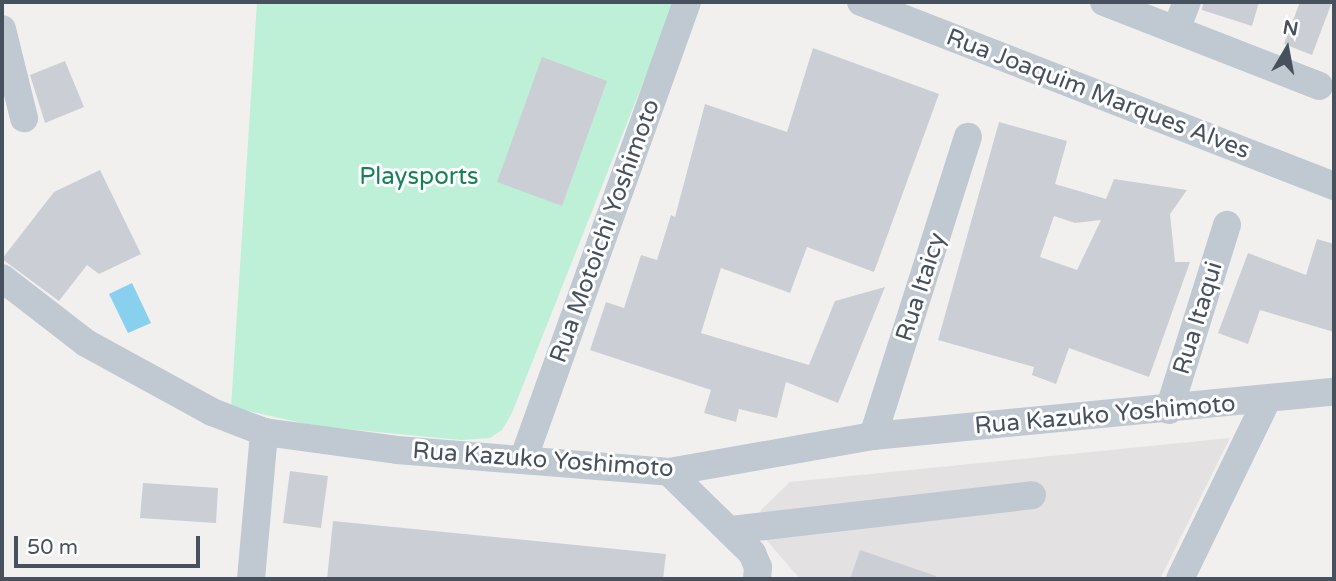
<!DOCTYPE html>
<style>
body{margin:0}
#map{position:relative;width:1336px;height:581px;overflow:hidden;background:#f2f0ef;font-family:"Varela Round",sans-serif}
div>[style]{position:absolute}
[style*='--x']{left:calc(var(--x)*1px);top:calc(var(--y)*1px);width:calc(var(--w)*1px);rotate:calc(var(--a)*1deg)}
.education>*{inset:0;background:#e3e1e1}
.green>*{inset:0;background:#bdf0d6}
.water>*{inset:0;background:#89d0ee}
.building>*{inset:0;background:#cbced5}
.minor>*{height:28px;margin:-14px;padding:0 14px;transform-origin:14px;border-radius:14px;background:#c0c8d2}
span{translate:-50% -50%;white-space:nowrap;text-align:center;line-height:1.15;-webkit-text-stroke:6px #fff;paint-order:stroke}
.street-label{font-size:24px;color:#47515e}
.park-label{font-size:24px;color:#158256}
.frame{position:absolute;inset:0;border:4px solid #47515e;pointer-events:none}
.north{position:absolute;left:1252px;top:14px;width:70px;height:70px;-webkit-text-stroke:5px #fff;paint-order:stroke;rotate:10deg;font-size:19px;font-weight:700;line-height:28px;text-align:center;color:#47515e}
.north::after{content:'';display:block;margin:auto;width:24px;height:32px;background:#47515e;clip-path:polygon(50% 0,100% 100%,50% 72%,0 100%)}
.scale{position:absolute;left:14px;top:536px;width:186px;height:32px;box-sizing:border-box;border:4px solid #47515e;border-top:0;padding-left:9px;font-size:21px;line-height:24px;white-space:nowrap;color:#47515e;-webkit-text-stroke:5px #fff;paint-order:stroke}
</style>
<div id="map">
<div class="education">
<div style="clip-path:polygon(1230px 438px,1160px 579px,800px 579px,755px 527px,761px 510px,790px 482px)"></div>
</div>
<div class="green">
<div style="clip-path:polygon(257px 2px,675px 2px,512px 413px,502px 430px,490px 438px,461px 440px,315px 426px,231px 407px)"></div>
</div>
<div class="water">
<div style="clip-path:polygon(132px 283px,151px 323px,128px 333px,109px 294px)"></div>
</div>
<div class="building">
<div style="clip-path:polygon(1203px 2px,1259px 2px,1252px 26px,1202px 10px)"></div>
<div style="clip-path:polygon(1300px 2px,1332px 2px,1312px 55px,1284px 44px)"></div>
<div style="clip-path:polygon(813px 48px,939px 94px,874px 272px,807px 247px,790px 293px,721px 268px,701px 333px,809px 365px,835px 301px,885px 287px,838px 403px,786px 382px,777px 418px,739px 409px,736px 422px,704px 413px,711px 390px,590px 350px,606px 302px,624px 308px,641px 255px,657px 260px,671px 215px,675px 217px,705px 104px,787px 132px)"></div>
<div style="clip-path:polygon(542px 57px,607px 81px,562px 206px,497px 182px)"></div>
<div style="clip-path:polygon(65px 61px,84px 107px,45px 123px,30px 75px)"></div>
<div style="clip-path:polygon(evenodd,999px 122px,1067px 141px,1055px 184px,1106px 199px,1114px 179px,1187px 190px,1170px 214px,1175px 262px,1190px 262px,1149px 377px,1069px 348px,1056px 384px,1032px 375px,1034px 367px,938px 340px,999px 122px,1054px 216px,1075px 223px,1101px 220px,1077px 270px,1040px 257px,1054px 216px)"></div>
<div style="clip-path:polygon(100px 170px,141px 254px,99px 274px,87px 265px,59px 301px,2px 259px,54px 192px)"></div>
<div style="clip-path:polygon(1317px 239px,1334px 244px,1334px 332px,1260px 310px,1248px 344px,1218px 333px,1248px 253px,1306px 275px)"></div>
<div style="clip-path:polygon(290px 471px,328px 476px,321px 528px,283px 523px)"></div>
<div style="clip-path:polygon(143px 483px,218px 488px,216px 523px,140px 518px)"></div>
<div style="clip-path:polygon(333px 521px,666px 554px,663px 579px,327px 579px)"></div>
<div style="clip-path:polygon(860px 550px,936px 576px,935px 579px,850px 579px)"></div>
</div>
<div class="minor">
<div style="--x:861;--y:2;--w:508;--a:21.26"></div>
<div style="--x:1104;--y:2;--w:231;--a:21.3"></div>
<div style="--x:2;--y:29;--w:92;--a:76.1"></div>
<div style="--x:1176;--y:30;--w:30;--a:-69"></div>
<div style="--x:2;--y:278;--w:106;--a:37.7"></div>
<div style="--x:86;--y:343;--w:144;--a:28.7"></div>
<div style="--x:212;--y:412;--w:56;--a:21"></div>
<div style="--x:264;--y:432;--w:134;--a:7.7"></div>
<div style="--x:397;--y:450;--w:273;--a:4.6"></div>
<div style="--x:669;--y:472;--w:207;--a:-10"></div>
<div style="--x:873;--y:436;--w:463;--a:-5.5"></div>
<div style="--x:1169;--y:410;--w:194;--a:-72.6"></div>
<div style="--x:873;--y:436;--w:314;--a:-72.4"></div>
<div style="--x:523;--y:460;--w:486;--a:-70.3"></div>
<div style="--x:669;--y:472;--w:116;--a:44.3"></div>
<div style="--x:752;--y:553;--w:15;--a:67"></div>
<div style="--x:758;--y:567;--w:12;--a:95"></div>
<div style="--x:731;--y:530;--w:303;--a:-6.6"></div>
<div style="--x:251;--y:579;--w:148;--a:-84.9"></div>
<div style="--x:1180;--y:579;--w:199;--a:-64.1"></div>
</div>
<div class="street-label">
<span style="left:1098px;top:94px;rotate:21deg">Rua Joaquim Marques Alves</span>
<span style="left:605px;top:231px;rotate:-70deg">Rua Motoichi Yoshimoto</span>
<span style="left:921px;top:287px;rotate:-72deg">Rua Itaicy</span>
<span style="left:1198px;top:318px;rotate:-73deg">Rua Itaqui</span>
<span style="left:1105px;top:415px;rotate:-5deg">Rua Kazuko Yoshimoto</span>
<span style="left:543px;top:460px;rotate:4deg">Rua Kazuko Yoshimoto</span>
</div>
<div class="park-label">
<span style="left:419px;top:177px">Playsports</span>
</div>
<div class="frame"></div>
<div class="north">N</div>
<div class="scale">50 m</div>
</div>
